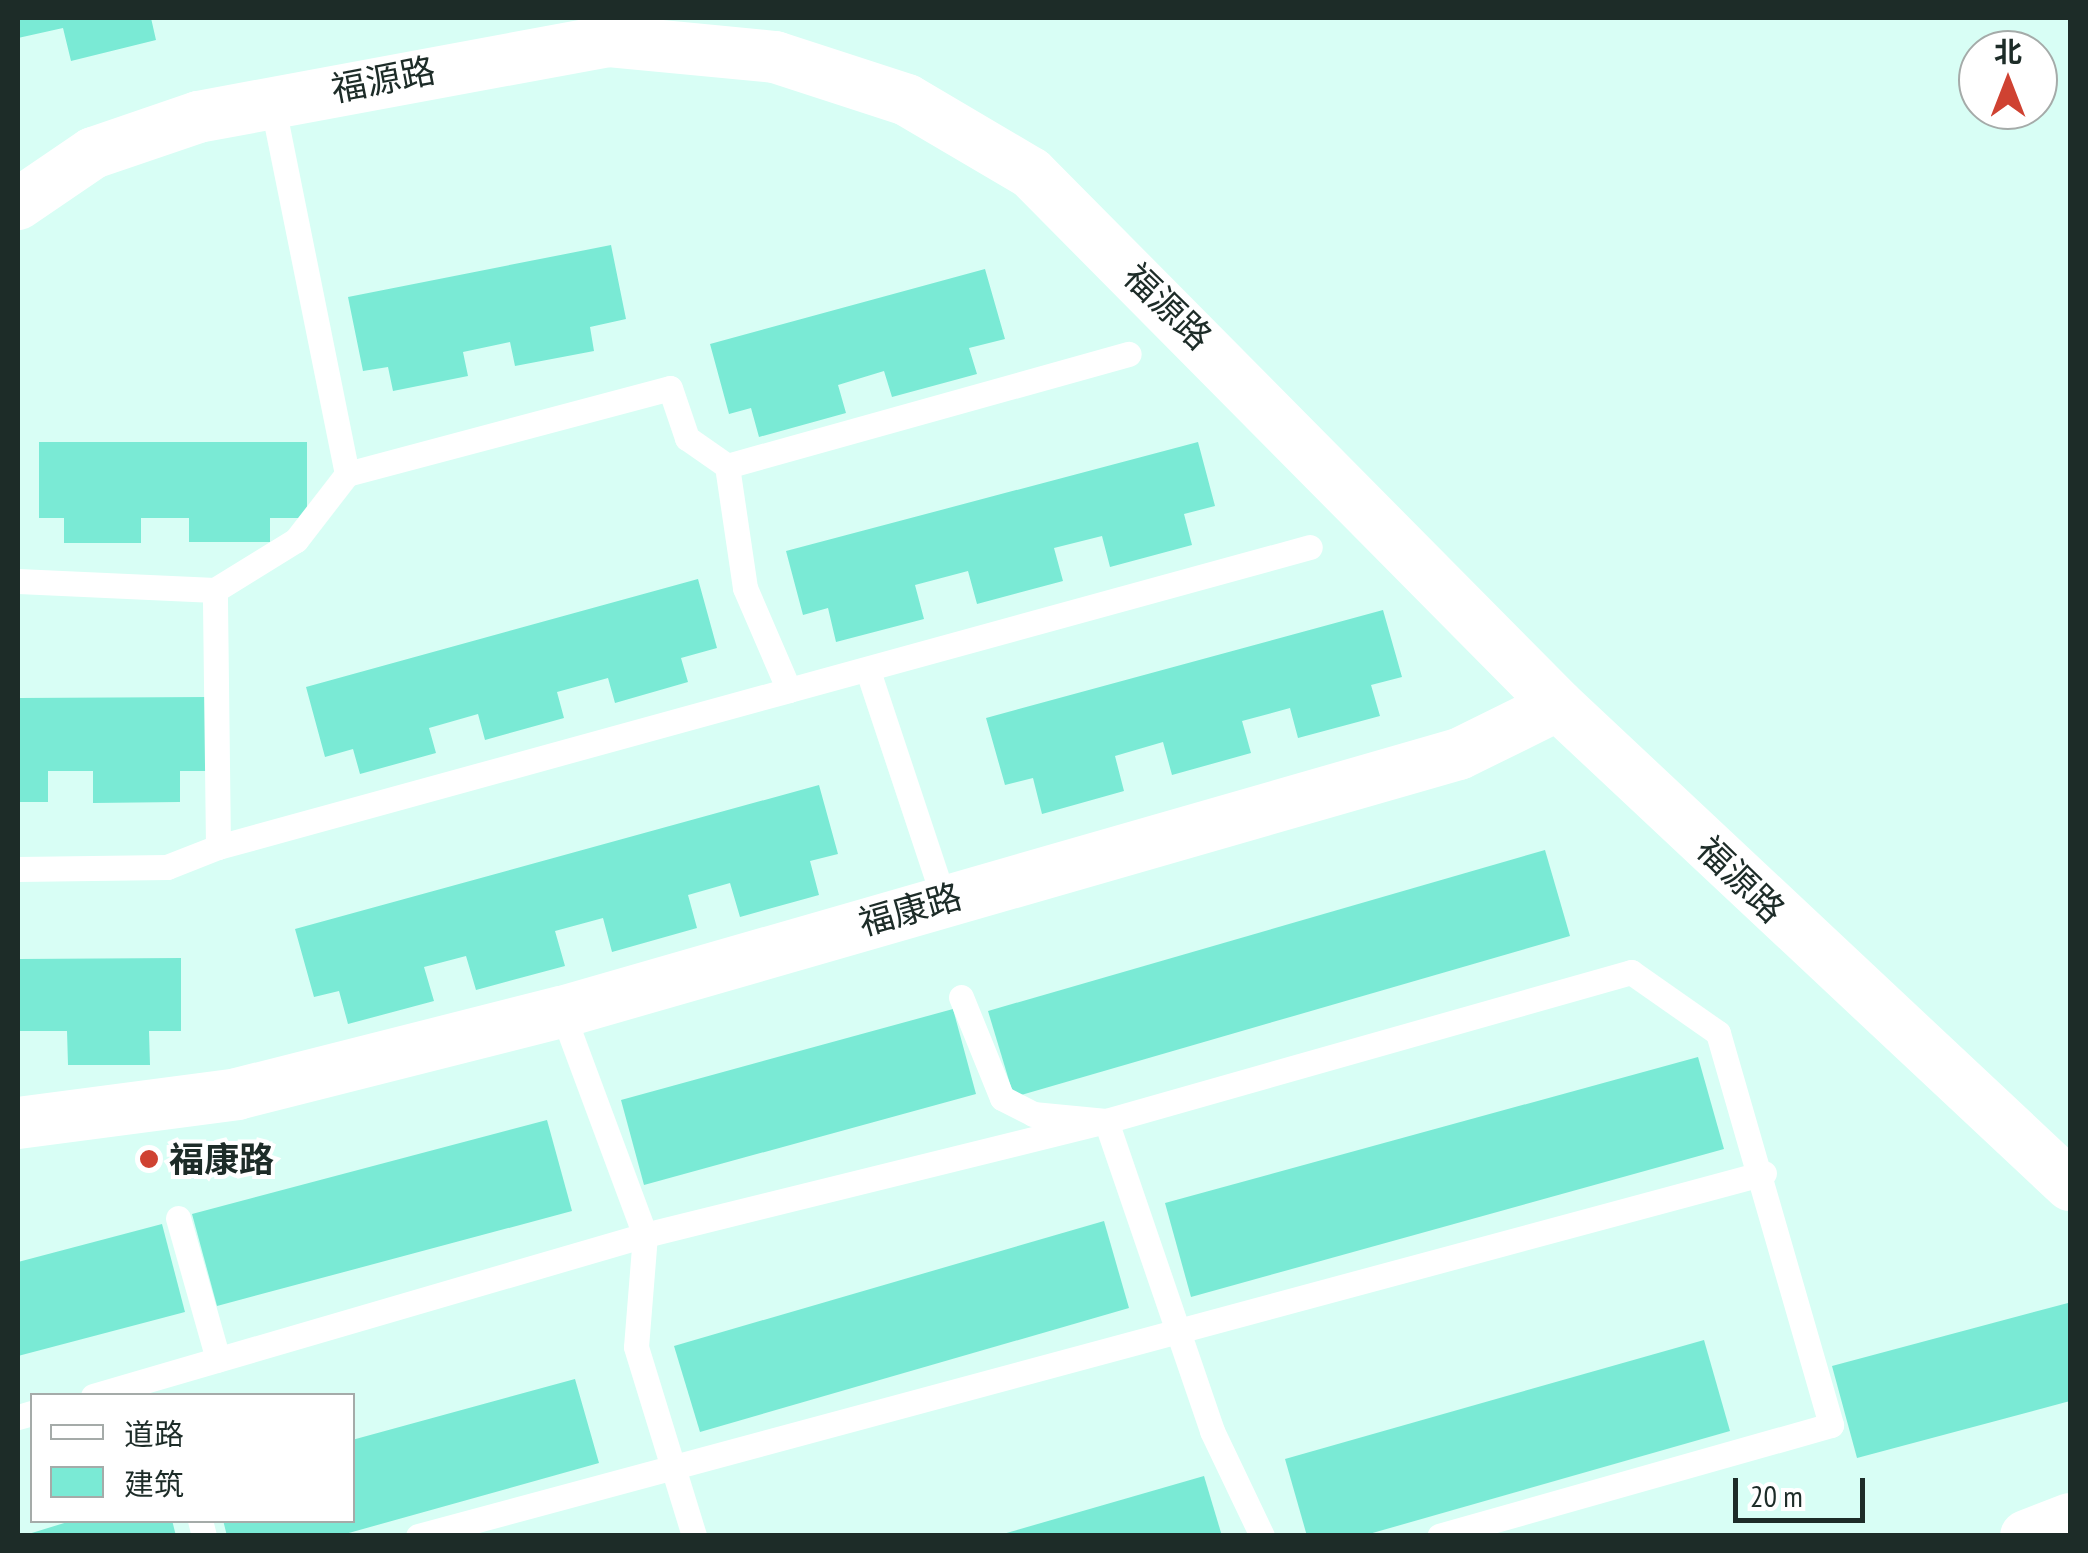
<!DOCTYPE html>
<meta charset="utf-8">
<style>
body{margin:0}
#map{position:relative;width:2088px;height:1553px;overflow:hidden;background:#d8fef5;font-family:"PT Sans Narrow","Noto Sans SC",sans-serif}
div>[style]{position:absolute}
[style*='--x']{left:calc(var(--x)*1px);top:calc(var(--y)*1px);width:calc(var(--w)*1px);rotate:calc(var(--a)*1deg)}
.building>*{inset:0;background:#7aead5}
.service>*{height:25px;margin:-12.5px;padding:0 12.5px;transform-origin:12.5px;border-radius:12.5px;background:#fff}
.minor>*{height:52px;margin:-26px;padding:0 26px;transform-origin:26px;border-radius:26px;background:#fff}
.dots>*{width:28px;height:28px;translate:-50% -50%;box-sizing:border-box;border:5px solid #fff;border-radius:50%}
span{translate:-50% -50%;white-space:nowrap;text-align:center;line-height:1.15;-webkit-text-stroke:8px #fff;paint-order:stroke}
.street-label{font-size:35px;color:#1d2c28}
.poi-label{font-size:35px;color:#1d2c28;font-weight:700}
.left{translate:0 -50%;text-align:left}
.frame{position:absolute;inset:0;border:20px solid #1d2c28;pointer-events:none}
.legend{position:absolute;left:30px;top:1393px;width:325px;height:130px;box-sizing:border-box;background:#fff;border:2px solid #a5aba9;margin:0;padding:12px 18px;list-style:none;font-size:30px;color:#1d2c28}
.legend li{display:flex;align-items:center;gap:20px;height:50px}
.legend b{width:50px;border:2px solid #a5aba9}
.north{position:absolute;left:1958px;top:30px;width:100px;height:100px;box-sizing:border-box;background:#fff;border:2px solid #a5aba9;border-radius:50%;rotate:0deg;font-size:28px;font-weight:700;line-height:40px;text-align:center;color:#1d2c28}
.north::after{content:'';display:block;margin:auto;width:35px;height:45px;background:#cf4232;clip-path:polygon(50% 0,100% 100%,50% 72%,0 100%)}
.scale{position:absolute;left:1733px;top:1478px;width:132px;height:45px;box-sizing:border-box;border:5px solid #1d2c28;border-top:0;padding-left:12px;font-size:30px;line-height:35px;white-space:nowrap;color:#1d2c28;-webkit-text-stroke:8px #fff;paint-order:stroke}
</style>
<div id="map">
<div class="building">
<div style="clip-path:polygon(18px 18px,151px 18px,156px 40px,71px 61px,63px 28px,18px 38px)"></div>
<div style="clip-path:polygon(611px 245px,626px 319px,590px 327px,594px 351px,515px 366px,510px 342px,463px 352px,468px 376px,393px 391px,388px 367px,363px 371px,348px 297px)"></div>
<div style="clip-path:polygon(985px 269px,1005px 339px,969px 348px,977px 374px,892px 397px,884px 371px,838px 385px,846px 413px,759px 437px,751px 408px,729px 414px,710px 344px)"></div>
<div style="clip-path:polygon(39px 442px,307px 442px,307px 518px,270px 518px,270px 542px,189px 542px,189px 518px,141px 518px,141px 543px,64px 543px,64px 518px,39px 518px)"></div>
<div style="clip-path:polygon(1198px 442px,1215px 506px,1184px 514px,1192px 545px,1110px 567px,1102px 536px,1054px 548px,1063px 581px,977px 604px,968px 571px,915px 585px,924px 619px,836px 642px,828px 608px,803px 615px,786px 551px)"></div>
<div style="clip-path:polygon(698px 579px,717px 648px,681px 658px,688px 682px,615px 703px,608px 678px,557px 692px,564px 718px,485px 740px,478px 714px,429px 728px,436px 753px,360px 774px,353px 749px,325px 757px,306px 687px)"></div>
<div style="clip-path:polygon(1383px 610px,1402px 677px,1371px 685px,1380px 716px,1298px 738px,1290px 708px,1242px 721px,1251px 753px,1172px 775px,1163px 742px,1115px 756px,1124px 791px,1042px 814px,1033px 778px,1005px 785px,986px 718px)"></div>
<div style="clip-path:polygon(209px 697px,209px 771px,180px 771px,180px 802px,93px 803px,93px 771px,48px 771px,48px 802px,18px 802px,18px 698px)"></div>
<div style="clip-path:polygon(819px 785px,838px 854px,810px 861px,819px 895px,740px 917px,730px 883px,688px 895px,697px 928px,612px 952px,603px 918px,555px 931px,565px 966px,476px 990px,466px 956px,424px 967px,434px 1001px,348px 1024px,339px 991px,314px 997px,295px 929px)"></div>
<div style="clip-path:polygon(1545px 850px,1570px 936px,1014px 1097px,988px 1011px)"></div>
<div style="clip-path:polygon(181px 958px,181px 1031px,149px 1031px,150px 1065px,68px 1065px,67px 1031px,18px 1031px,18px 959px)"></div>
<div style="clip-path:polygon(953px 1009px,976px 1094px,644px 1185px,621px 1100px)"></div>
<div style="clip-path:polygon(1698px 1057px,1724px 1149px,1191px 1297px,1165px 1203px)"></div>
<div style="clip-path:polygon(547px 1120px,572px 1211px,217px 1306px,192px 1214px)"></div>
<div style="clip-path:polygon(1104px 1221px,1129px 1308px,700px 1432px,674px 1346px)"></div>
<div style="clip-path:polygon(162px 1224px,185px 1312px,18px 1356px,18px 1262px)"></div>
<div style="clip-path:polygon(2068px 1303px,2070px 1401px,1857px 1458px,1832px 1366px)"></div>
<div style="clip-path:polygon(1704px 1340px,1730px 1431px,1362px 1536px,1307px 1536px,1285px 1459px)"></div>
<div style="clip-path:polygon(575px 1379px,599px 1463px,338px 1536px,227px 1536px,223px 1520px,352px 1520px,352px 1440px)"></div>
<div style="clip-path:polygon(1204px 1476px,1222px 1536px,1003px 1536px,1003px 1534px)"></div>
<div style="clip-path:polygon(74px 1520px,172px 1520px,176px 1536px,22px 1536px)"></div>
</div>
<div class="service">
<div style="--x:727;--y:466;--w:123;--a:81.6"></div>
<div style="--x:745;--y:588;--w:111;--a:66.7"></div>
<div style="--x:789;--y:690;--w:540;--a:-15.35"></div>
<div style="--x:347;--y:474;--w:334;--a:-14.9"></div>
<div style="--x:670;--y:388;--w:53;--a:71.2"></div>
<div style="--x:687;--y:438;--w:49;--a:35"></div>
<div style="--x:727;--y:466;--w:417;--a:-15.6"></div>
<div style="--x:18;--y:581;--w:197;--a:2.6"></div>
<div style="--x:215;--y:590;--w:95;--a:-31.7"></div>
<div style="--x:296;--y:540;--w:83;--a:-52.3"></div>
<div style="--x:347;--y:474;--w:379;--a:-101.4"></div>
<div style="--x:869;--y:674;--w:237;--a:71.6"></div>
<div style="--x:218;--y:847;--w:592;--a:-15.37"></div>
<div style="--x:18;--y:869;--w:149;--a:-0.8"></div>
<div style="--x:167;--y:867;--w:55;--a:-21.4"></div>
<div style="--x:218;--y:847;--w:257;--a:-90.7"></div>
<div style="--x:961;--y:997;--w:109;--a:67.9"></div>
<div style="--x:1002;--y:1098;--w:35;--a:27"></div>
<div style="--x:1033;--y:1114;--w:73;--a:5.5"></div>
<div style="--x:1106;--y:1121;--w:328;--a:71.1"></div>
<div style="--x:1212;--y:1431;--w:116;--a:64.5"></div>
<div style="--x:562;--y:1012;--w:238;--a:69.6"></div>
<div style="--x:645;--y:1235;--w:112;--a:94.6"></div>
<div style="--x:636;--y:1347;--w:198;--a:72.9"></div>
<div style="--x:178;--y:1218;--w:147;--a:74.2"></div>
<div style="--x:93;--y:1396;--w:575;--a:-16.26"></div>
<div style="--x:645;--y:1235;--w:475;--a:-13.9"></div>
<div style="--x:1106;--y:1121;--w:546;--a:-15.84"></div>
<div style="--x:1631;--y:972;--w:106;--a:35"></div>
<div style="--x:1718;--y:1033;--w:408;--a:73.9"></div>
<div style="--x:1831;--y:1425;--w:407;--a:164.2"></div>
<div style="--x:18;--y:1417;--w:15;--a:-16"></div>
<div style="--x:200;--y:1520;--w:16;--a:76"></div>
<div style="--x:418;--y:1536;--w:1394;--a:-15.09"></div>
</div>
<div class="minor">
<div style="--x:18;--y:204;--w:91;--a:-34.2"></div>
<div style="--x:93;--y:153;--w:111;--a:-18.9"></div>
<div style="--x:198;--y:117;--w:418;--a:-10.5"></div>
<div style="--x:609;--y:41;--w:167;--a:5.5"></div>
<div style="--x:775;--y:57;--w:139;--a:18"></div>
<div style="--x:907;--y:100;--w:144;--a:30.5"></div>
<div style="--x:1031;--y:173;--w:749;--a:45.27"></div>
<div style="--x:1558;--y:705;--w:702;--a:43.15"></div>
<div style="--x:18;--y:1123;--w:221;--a:-7.5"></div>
<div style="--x:237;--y:1094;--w:335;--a:-14.2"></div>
<div style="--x:562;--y:1012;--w:933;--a:-16.05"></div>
<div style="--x:1459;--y:754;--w:110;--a:-26.3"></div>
<div style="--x:2026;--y:1536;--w:47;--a:-21.1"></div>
</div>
<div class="dots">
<div style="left:149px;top:1159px;background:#cf4232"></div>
</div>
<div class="street-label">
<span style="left:383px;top:79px;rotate:-11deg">福源路</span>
<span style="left:1168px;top:306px;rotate:44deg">福源路</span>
<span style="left:1741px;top:879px;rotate:44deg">福源路</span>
<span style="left:910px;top:909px;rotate:-16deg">福康路</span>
</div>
<div class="poi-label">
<span class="left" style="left:169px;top:1159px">福康路</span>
</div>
<div class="frame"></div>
<ul class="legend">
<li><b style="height:12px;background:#fff"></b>道路</li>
<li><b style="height:28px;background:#7aead5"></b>建筑</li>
</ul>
<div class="north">北</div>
<div class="scale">20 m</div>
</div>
